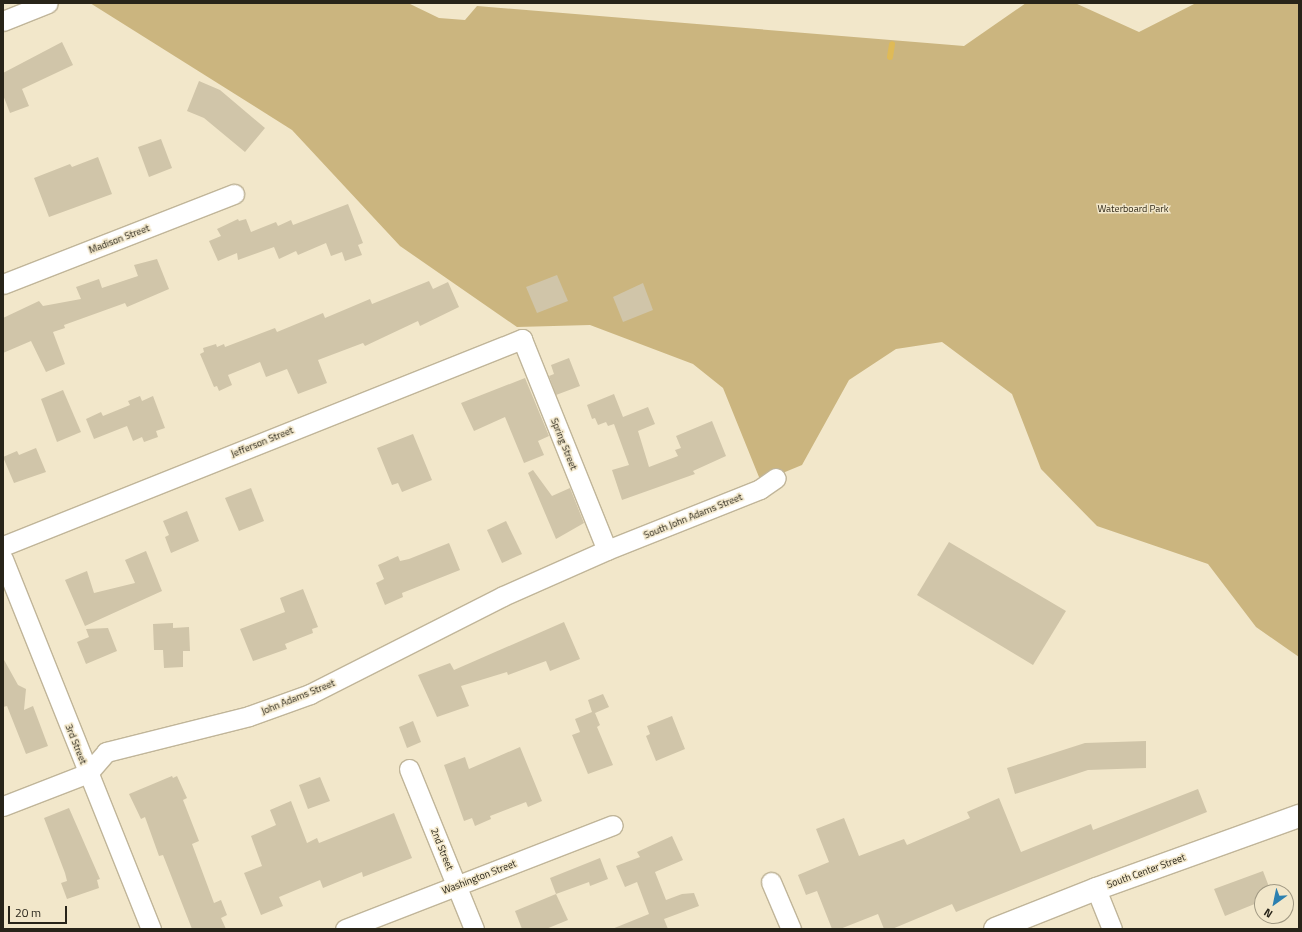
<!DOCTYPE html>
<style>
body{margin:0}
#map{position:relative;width:1302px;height:932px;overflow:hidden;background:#f2e7ca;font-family:"Titillium Web",sans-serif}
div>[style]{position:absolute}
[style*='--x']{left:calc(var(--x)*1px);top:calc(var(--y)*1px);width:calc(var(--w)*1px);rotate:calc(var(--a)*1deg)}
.green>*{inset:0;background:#cbb57f}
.stream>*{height:6px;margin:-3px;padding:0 3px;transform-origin:3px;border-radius:3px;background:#dfba57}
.building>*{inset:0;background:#d0c5a9}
.roads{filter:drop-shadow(1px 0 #c0b599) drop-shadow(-1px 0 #c0b599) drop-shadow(0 1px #c0b599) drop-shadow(0 -1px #c0b599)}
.street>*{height:19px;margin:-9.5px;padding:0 9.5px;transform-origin:9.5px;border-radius:9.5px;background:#fff}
.secondary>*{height:22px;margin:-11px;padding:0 11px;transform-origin:11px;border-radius:11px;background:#fff}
span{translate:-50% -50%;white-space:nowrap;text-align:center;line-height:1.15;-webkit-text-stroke:3px #f2e7ca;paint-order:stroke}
.park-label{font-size:10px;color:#302918}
.street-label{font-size:10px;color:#282419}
.frame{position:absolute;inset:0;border:4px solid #282419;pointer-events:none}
.north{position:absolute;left:1254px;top:884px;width:40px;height:40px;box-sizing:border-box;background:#f2e7ca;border:1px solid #a19983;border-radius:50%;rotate:213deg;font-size:11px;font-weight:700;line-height:16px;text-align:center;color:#282419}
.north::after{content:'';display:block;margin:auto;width:14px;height:18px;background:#2c80b0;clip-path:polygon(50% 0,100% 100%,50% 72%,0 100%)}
.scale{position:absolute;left:8px;top:906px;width:59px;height:18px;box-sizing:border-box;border:2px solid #282419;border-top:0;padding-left:5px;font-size:12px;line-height:14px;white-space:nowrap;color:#282419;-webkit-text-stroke:3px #f2e7ca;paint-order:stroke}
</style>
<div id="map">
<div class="green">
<div style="clip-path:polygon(90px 3px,408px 3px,439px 18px,465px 20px,477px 6px,964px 46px,1026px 3px,1075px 3px,1139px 32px,1196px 3px,1299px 3px,1299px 657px,1256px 627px,1208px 564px,1097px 526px,1041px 469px,1012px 394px,942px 342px,896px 349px,849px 380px,802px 465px,761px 482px,723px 388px,693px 364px,590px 325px,517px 327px,400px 246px,292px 130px)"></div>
</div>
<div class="stream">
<div style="--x:890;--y:57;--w:13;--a:-81"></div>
</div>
<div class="building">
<div style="clip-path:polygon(62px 42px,73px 65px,22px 89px,29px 106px,10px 113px,3px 95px,3px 73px)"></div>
<div style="clip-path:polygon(199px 81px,220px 90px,265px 128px,245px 152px,204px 118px,187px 111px)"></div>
<div style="clip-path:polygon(161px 139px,172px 168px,149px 177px,138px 147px)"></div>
<div style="clip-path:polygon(98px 157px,112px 194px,49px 217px,34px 178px,70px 164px,72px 167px)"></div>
<div style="clip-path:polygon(348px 204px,363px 243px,358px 245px,362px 255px,345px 261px,342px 252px,331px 256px,326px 243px,298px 255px,296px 251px,279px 259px,274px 247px,238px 260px,237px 253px,218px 261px,209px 241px,221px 236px,217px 229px,238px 219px,239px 221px,246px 219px,251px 232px,276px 222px,278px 226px,291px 220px,293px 225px)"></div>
<div style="clip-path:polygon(157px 259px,169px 289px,127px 307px,125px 303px,64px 325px,65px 328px,53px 332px,65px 364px,46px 372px,31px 341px,3px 353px,3px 318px,39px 301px,43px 306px,81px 299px,76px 287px,99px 279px,102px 288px,138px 276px,134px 265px)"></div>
<div style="clip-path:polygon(557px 275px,568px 301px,537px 313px,526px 287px)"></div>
<div style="clip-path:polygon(429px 281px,433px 289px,448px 282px,459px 307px,420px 326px,418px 321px,365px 346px,363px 343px,318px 360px,327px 383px,298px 394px,287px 369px,266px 377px,260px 362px,228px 375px,232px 385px,219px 391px,217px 386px,214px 387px,200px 354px,204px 352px,203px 348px,216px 344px,217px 347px,224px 344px,225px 347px,275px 328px,277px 332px,323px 313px,325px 318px,370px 299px,372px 304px)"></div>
<div style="clip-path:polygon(643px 283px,653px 310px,623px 322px,613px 297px)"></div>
<div style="clip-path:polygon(569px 358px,580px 386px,556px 395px,549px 376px,554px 374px,551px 365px)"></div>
<div style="clip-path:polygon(525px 378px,549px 436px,538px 441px,544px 455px,524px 463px,505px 417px,474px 431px,461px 403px)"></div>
<div style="clip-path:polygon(63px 390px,81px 432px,57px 442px,41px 399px)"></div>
<div style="clip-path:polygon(614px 394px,623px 417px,648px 407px,655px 424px,638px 431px,649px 467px,678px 456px,675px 450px,681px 448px,676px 436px,712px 421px,726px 456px,693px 471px,695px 474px,622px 500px,612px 470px,629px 465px,614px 424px,608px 426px,606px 422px,598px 425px,595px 418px,592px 419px,587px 405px)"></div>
<div style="clip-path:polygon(140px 396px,142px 401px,153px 396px,165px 428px,156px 431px,158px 437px,144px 442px,142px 437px,133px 441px,127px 426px,94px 439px,86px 419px,101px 412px,103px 416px,130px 405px,128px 401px)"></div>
<div style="clip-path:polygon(413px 434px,432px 480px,402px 492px,398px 483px,392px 485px,377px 448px)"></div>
<div style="clip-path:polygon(36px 448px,46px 472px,14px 483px,3px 457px,17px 451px,19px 455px)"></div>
<div style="clip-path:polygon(533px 470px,552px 496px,570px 488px,584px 523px,556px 539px,528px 473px)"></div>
<div style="clip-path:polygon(251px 488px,264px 521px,239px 531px,225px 498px)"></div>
<div style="clip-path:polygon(187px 511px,199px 541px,171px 553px,165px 537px,169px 535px,163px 521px)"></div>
<div style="clip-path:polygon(506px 521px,522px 554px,502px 563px,487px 530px)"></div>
<div style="clip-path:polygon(949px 542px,1066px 611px,1033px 665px,917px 595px)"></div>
<div style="clip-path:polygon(449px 543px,460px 570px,402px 593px,403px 597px,385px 605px,376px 583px,384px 579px,378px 565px,398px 556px,400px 561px,409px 559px)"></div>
<div style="clip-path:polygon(146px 551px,162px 591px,85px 626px,65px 580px,87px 571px,94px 593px,135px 583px,125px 560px)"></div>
<div style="clip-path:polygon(303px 589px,318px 627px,312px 629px,313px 633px,285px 644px,287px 649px,253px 661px,240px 629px,285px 612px,280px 598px)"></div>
<div style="clip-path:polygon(564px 622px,580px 659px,550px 671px,546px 661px,508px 675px,507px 672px,461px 686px,469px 706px,437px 717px,418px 675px,450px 663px,454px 670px)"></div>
<div style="clip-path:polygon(173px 623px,173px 628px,189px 627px,190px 651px,183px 651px,183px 667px,164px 668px,163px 650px,154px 650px,153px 624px)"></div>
<div style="clip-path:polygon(108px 628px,117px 651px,86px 664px,77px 642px,89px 637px,86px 629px)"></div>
<div style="clip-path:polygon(3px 658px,18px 685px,26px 689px,24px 710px,33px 706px,48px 746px,26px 754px,7px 706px,3px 707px)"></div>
<div style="clip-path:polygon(603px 694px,609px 707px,595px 713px,600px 725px,597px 727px,613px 765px,588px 774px,572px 735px,580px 732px,575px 719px,592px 712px,588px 700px)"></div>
<div style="clip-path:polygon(672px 716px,685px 749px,656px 761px,646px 736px,650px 734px,647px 726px)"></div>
<div style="clip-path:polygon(413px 721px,421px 742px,407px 748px,399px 727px)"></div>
<div style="clip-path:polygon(1146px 741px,1146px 768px,1088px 770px,1015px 794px,1007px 768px,1085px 743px)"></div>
<div style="clip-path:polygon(520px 747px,542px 801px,528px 807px,526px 802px,490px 816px,491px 819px,475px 826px,472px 818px,464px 821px,444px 765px,465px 757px,469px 769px)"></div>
<div style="clip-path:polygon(172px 776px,173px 778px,177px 776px,187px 798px,183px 800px,199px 841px,192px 844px,214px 903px,221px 900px,227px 915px,221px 918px,226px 929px,192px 929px,163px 855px,159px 856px,145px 817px,141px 819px,129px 794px)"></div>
<div style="clip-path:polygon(320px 777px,330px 801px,308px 809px,299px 785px)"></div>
<div style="clip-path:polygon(1198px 789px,1207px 812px,956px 912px,952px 904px,892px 929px,884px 929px,878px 914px,840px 929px,832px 929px,817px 891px,806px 895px,798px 875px,829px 862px,816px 829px,844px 818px,859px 856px,904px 839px,907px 845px,970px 818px,967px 812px,999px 798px,1021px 852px,1091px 824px,1093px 830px)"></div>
<div style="clip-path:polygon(291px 801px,307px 843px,317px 838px,319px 843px,394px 813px,412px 858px,363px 877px,362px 872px,323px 888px,320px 880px,279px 897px,283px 906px,261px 915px,244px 873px,262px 866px,251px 836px,276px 825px,270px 810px)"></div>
<div style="clip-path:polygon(69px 808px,100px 879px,97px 880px,99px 888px,67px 899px,61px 883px,67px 881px,65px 873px,44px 818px)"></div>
<div style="clip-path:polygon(672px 836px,683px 860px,655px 872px,666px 900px,682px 894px,694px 893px,699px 906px,664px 919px,668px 929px,612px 929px,649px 914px,637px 882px,625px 887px,616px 866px,640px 857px,637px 852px)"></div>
<div style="clip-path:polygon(600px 858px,608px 879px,590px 886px,589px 882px,556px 894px,550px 878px)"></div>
<div style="clip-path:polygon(1263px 871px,1271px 892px,1262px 892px,1262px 901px,1225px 916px,1214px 889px)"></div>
<div style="clip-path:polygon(556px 894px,568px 920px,546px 929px,522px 929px,515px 911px)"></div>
</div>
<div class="roads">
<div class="street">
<div style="--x:3;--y:21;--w:48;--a:-21.8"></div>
<div style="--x:3;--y:284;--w:248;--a:-21.3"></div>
<div style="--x:3;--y:546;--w:559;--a:-21.74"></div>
<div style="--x:522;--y:339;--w:227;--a:68.1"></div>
<div style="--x:3;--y:559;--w:399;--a:68.2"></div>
<div style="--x:409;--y:769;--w:173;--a:67.9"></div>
<div style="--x:3;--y:806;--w:91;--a:-21.2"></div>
<div style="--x:88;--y:773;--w:28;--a:-49"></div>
<div style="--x:106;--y:752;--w:147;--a:-14.1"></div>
<div style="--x:249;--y:716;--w:65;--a:-19.8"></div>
<div style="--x:310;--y:694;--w:216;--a:-26.9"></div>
<div style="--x:503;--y:596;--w:114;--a:-23.9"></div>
<div style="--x:607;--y:550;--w:165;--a:-21.7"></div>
<div style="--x:760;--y:489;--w:19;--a:-35"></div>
<div style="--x:771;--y:882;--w:51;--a:66.9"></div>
<div style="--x:1096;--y:889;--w:43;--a:68.2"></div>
<div style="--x:345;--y:929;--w:287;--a:-21.2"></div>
</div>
<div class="secondary">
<div style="--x:995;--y:929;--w:109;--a:-21.6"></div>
<div style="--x:1096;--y:889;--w:216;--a:-19.8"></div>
</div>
</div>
<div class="park-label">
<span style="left:1133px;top:209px">Waterboard Park</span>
</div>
<div class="street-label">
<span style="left:119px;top:239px;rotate:-21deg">Madison Street</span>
<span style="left:262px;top:442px;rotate:-22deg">Jefferson Street</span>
<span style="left:564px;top:444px;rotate:68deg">Spring Street</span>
<span style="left:693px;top:516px;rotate:-22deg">South John Adams Street</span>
<span style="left:298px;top:697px;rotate:-22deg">John Adams Street</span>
<span style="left:76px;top:744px;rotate:68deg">3rd Street</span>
<span style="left:442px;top:849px;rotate:68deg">2nd Street</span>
<span style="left:1146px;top:871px;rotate:-20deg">South Center Street</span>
<span style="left:479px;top:877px;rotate:-21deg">Washington Street</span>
</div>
<div class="frame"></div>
<div class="north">N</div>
<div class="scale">20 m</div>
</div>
